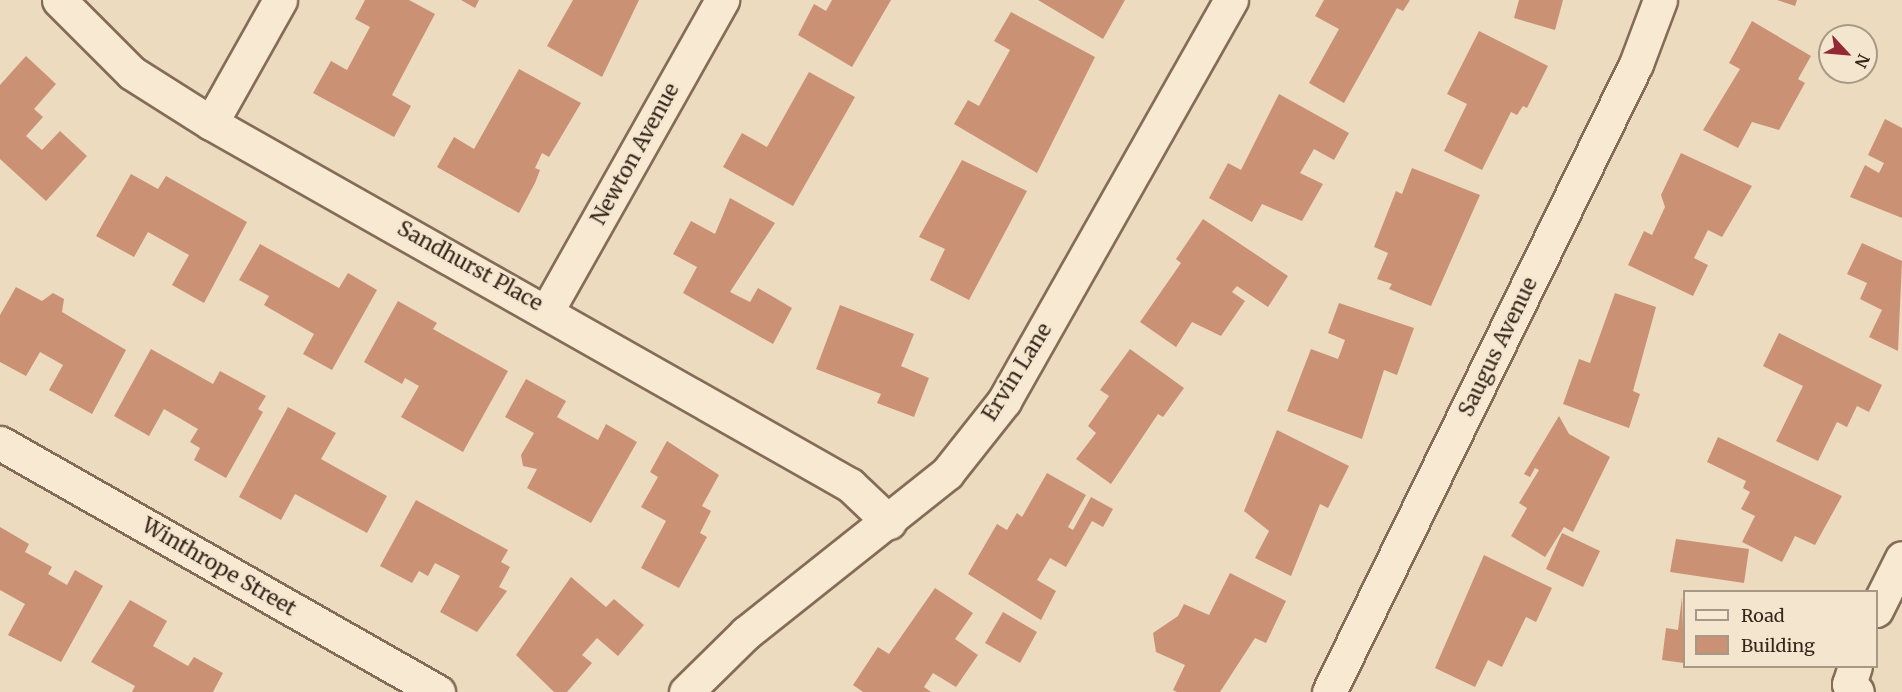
<!DOCTYPE html>
<style>
body{margin:0}
#map{position:relative;width:1902px;height:692px;overflow:hidden;background:#eddbbf;font-family:Merriweather,serif}
div>[style]{position:absolute}
[style*='--x']{left:calc(var(--x)*1px);top:calc(var(--y)*1px);width:calc(var(--w)*1px);rotate:calc(var(--a)*1deg)}
.building>*{inset:0;background:#ca9175}
.roads{filter:drop-shadow(2px 0 #856c58) drop-shadow(-2px 0 #856c58) drop-shadow(0 2px #856c58) drop-shadow(0 -2px #856c58)}
.street>*{height:33px;margin:-16.5px;padding:0 16.5px;transform-origin:16.5px;border-radius:16.5px;background:#f8e9d2}
span{translate:-50% -50%;white-space:nowrap;text-align:center;line-height:1.15;-webkit-text-stroke:4.5px #f4e6ce;paint-order:stroke}
.street-label{font-size:21px;color:#35261c}
.legend{position:absolute;left:1683px;top:590px;width:195px;height:78px;box-sizing:border-box;background:#f4e6ce;border:2px solid #a89987;margin:0;padding:8px 10px;list-style:none;font-size:18px;color:#35261c}
.legend li{display:flex;align-items:center;gap:12px;height:30px}
.legend b{width:30px;border:2px solid #a89987}
.north{position:absolute;left:1818px;top:24px;width:60px;height:60px;box-sizing:border-box;background:#f4e6ce;border:2px solid #a89987;border-radius:50%;rotate:116deg;font-size:16px;font-weight:700;line-height:24px;text-align:center;color:#35261c}
.north::after{content:'';display:block;margin:auto;width:21px;height:27px;background:#932934;clip-path:polygon(50% 0,100% 100%,50% 72%,0 100%)}
</style>
<div id="map">
<div class="building">
<div style="clip-path:polygon(365px 0,409px 0,435px 14px,392px 95px,411px 106px,394px 137px,313px 93px,331px 61px,347px 70px,370px 27px,355px 19px)"></div>
<div style="clip-path:polygon(461px 0,479px 0,475px 8px)"></div>
<div style="clip-path:polygon(573px 0,639px 0,602px 77px,547px 46px)"></div>
<div style="clip-path:polygon(832px 0,891px 0,852px 67px,798px 35px,814px 4px,826px 11px)"></div>
<div style="clip-path:polygon(1038px 0,1125px 0,1103px 39px)"></div>
<div style="clip-path:polygon(1324px 0,1410px 0,1403px 11px,1397px 8px,1344px 103px,1309px 83px,1339px 29px,1315px 16px)"></div>
<div style="clip-path:polygon(1519px 0,1563px 0,1555px 30px,1514px 18px)"></div>
<div style="clip-path:polygon(1777px 0,1797px 0,1795px 6px)"></div>
<div style="clip-path:polygon(1011px 12px,1095px 57px,1037px 173px,954px 124px,968px 100px,979px 106px,1010px 50px,994px 41px)"></div>
<div style="clip-path:polygon(1752px 21px,1811px 56px,1798px 79px,1805px 83px,1779px 130px,1752px 122px,1738px 148px,1703px 130px,1740px 69px,1729px 63px)"></div>
<div style="clip-path:polygon(1479px 31px,1548px 66px,1527px 108px,1523px 106px,1517px 115px,1511px 112px,1482px 170px,1444px 151px,1467px 104px,1447px 94px)"></div>
<div style="clip-path:polygon(26px 56px,56px 84px,34px 109px,43px 117px,26px 136px,42px 150px,60px 131px,87px 156px,46px 201px,0 159px,0 85px)"></div>
<div style="clip-path:polygon(519px 69px,581px 103px,549px 157px,542px 153px,535px 168px,540px 170px,535px 183px,519px 213px,437px 167px,454px 137px,474px 149px)"></div>
<div style="clip-path:polygon(809px 72px,855px 97px,793px 206px,723px 167px,742px 133px,767px 147px)"></div>
<div style="clip-path:polygon(1279px 94px,1349px 133px,1334px 160px,1314px 149px,1300px 173px,1323px 184px,1302px 221px,1262px 204px,1252px 222px,1209px 198px,1228px 163px,1241px 170px)"></div>
<div style="clip-path:polygon(1885px 119px,1902px 128px,1902px 218px,1850px 197px,1865px 165px,1879px 173px,1884px 163px,1868px 155px)"></div>
<div style="clip-path:polygon(1681px 153px,1752px 186px,1722px 237px,1708px 230px,1694px 258px,1708px 265px,1693px 296px,1628px 265px,1644px 231px,1652px 235px,1665px 207px,1661px 195px)"></div>
<div style="clip-path:polygon(962px 160px,1027px 191px,969px 300px,930px 280px,945px 249px,919px 237px)"></div>
<div style="clip-path:polygon(1412px 168px,1480px 195px,1431px 306px,1389px 289px,1392px 284px,1377px 279px,1388px 253px,1374px 247px,1396px 191px,1402px 194px)"></div>
<div style="clip-path:polygon(131px 174px,158px 189px,166px 176px,247px 222px,204px 303px,172px 285px,189px 255px,148px 232px,134px 257px,96px 236px)"></div>
<div style="clip-path:polygon(730px 198px,775px 223px,730px 292px,750px 302px,758px 288px,792px 308px,773px 344px,683px 293px,697px 267px,673px 254px,691px 221px,715px 234px)"></div>
<div style="clip-path:polygon(1203px 219px,1288px 276px,1268px 307px,1237px 286px,1232px 292px,1245px 301px,1221px 336px,1192px 322px,1176px 347px,1140px 322px,1181px 263px,1176px 259px)"></div>
<div style="clip-path:polygon(1862px 243px,1902px 261px,1898px 351px,1869px 337px,1882px 310px,1860px 299px,1867px 283px,1847px 274px)"></div>
<div style="clip-path:polygon(260px 244px,339px 288px,348px 273px,377px 290px,332px 370px,303px 354px,314px 334px,264px 305px,269px 296px,239px 280px)"></div>
<div style="clip-path:polygon(16px 287px,42px 301px,53px 293px,64px 299px,62px 312px,126px 350px,92px 414px,49px 390px,63px 365px,40px 352px,26px 376px,0 362px,0 315px)"></div>
<div style="clip-path:polygon(1615px 293px,1656px 307px,1633px 391px,1640px 394px,1629px 428px,1563px 404px,1579px 359px,1590px 363px)"></div>
<div style="clip-path:polygon(398px 301px,437px 323px,433px 329px,508px 371px,463px 452px,401px 417px,419px 386px,405px 378px,402px 384px,364px 362px)"></div>
<div style="clip-path:polygon(1339px 303px,1414px 328px,1397px 375px,1384px 370px,1362px 439px,1287px 411px,1311px 349px,1338px 359px,1345px 340px,1328px 333px)"></div>
<div style="clip-path:polygon(840px 305px,914px 334px,901px 366px,929px 378px,914px 417px,877px 403px,881px 394px,816px 369px)"></div>
<div style="clip-path:polygon(1779px 333px,1882px 385px,1869px 412px,1857px 406px,1847px 427px,1837px 422px,1818px 461px,1776px 441px,1803px 386px,1763px 366px)"></div>
<div style="clip-path:polygon(151px 349px,213px 384px,220px 371px,266px 396px,258px 409px,263px 412px,226px 478px,194px 460px,200px 448px,190px 442px,198px 429px,164px 409px,149px 436px,114px 416px)"></div>
<div style="clip-path:polygon(1130px 349px,1184px 388px,1163px 417px,1158px 414px,1111px 484px,1076px 459px,1096px 433px,1088px 426px,1109px 396px,1100px 390px)"></div>
<div style="clip-path:polygon(526px 379px,566px 401px,557px 417px,598px 440px,606px 424px,637px 442px,591px 523px,527px 488px,537px 469px,523px 466px,521px 455px,534px 433px,505px 417px)"></div>
<div style="clip-path:polygon(288px 407px,336px 433px,321px 459px,387px 496px,367px 533px,295px 494px,281px 520px,239px 497px)"></div>
<div style="clip-path:polygon(1559px 416px,1569px 434px,1610px 457px,1573px 532px,1564px 527px,1545px 557px,1511px 536px,1527px 508px,1519px 503px,1539px 470px,1535px 468px,1530px 477px,1524px 474px)"></div>
<div style="clip-path:polygon(1277px 430px,1349px 466px,1328px 508px,1320px 504px,1291px 576px,1255px 558px,1269px 531px,1244px 511px)"></div>
<div style="clip-path:polygon(1718px 437px,1842px 496px,1815px 545px,1795px 536px,1782px 562px,1742px 542px,1755px 516px,1741px 509px,1750px 492px,1743px 488px,1746px 481px,1707px 462px)"></div>
<div style="clip-path:polygon(667px 441px,719px 475px,702px 506px,711px 511px,700px 533px,707px 537px,679px 588px,641px 568px,666px 521px,641px 507px,658px 477px,650px 472px)"></div>
<div style="clip-path:polygon(1047px 473px,1086px 495px,1068px 527px,1073px 530px,1091px 497px,1113px 509px,1103px 527px,1092px 521px,1066px 567px,1050px 558px,1037px 580px,1056px 591px,1041px 620px,968px 574px,997px 524px,1007px 530px,1017px 513px,1022px 517px)"></div>
<div style="clip-path:polygon(416px 500px,508px 550px,501px 562px,510px 567px,499px 587px,507px 591px,477px 632px,440px 612px,460px 576px,435px 563px,428px 576px,419px 571px,412px 583px,380px 566px)"></div>
<div style="clip-path:polygon(0 527px,29px 544px,25px 552px,52px 567px,48px 574px,67px 585px,75px 570px,103px 586px,61px 662px,8px 635px,25px 604px,0 590px)"></div>
<div style="clip-path:polygon(1562px 533px,1600px 551px,1583px 587px,1546px 569px)"></div>
<div style="clip-path:polygon(1676px 539px,1749px 549px,1744px 583px,1670px 572px)"></div>
<div style="clip-path:polygon(1484px 555px,1552px 588px,1536px 622px,1526px 617px,1502px 667px,1488px 660px,1475px 687px,1435px 668px)"></div>
<div style="clip-path:polygon(1230px 573px,1286px 601px,1266px 643px,1255px 638px,1220px 692px,1177px 692px,1173px 690px,1185px 665px,1156px 652px,1153px 633px,1178px 616px,1184px 604px,1209px 615px)"></div>
<div style="clip-path:polygon(571px 577px,606px 607px,614px 599px,644px 625px,618px 656px,597px 638px,582px 655px,592px 663px,567px 692px,554px 692px,516px 655px)"></div>
<div style="clip-path:polygon(935px 588px,973px 613px,955px 639px,978px 655px,956px 687px,933px 673px,924px 687px,931px 692px,863px 692px,853px 685px,878px 647px,889px 654px)"></div>
<div style="clip-path:polygon(1682px 597px,1684px 663px,1662px 660px,1666px 628px,1678px 630px)"></div>
<div style="clip-path:polygon(130px 600px,167px 621px,153px 646px,188px 666px,194px 657px,223px 673px,213px 692px,132px 692px,135px 686px,91px 662px)"></div>
<div style="clip-path:polygon(1003px 612px,1037px 632px,1020px 663px,985px 643px)"></div>
</div>
<div class="roads">
<div class="street">
<div style="--x:59;--y:0;--w:103;--a:45"></div>
<div style="--x:132;--y:73;--w:93;--a:32.3"></div>
<div style="--x:211;--y:123;--w:734;--a:29.53"></div>
<div style="--x:850;--y:485;--w:54;--a:43.5"></div>
<div style="--x:211;--y:123;--w:141;--a:-60.7"></div>
<div style="--x:548;--y:309;--w:355;--a:-60.6"></div>
<div style="--x:0;--y:443;--w:504;--a:29.62"></div>
<div style="--x:1876;--y:610;--w:58;--a:-63.4"></div>
<div style="--x:1855;--y:666;--w:19;--a:108"></div>
<div style="--x:1849;--y:684;--w:11;--a:45"></div>
<div style="--x:686;--y:692;--w:84;--a:-44.5"></div>
<div style="--x:746;--y:633;--w:257;--a:-38.5"></div>
<div style="--x:947;--y:473;--w:92;--a:-51.6"></div>
<div style="--x:1004;--y:401;--w:461;--a:-60.5"></div>
<div style="--x:1329;--y:692;--w:699;--a:-63.95"></div>
<div style="--x:1636;--y:64;--w:68;--a:-69.4"></div>
</div>
</div>
<div class="street-label">
<span style="left:635px;top:154px;rotate:-61deg">Newton Avenue</span>
<span style="left:470px;top:266px;rotate:29deg">Sandhurst Place</span>
<span style="left:1498px;top:347px;rotate:-64deg">Saugus Avenue</span>
<span style="left:1017px;top:372px;rotate:-58deg">Ervin Lane</span>
<span style="left:219px;top:567px;rotate:30deg">Winthrope Street</span>
</div>
<ul class="legend">
<li><b style="height:8px;background:#f8e9d2"></b>Road</li>
<li><b style="height:16px;background:#ca9175"></b>Building</li>
</ul>
<div class="north">N</div>
</div>
